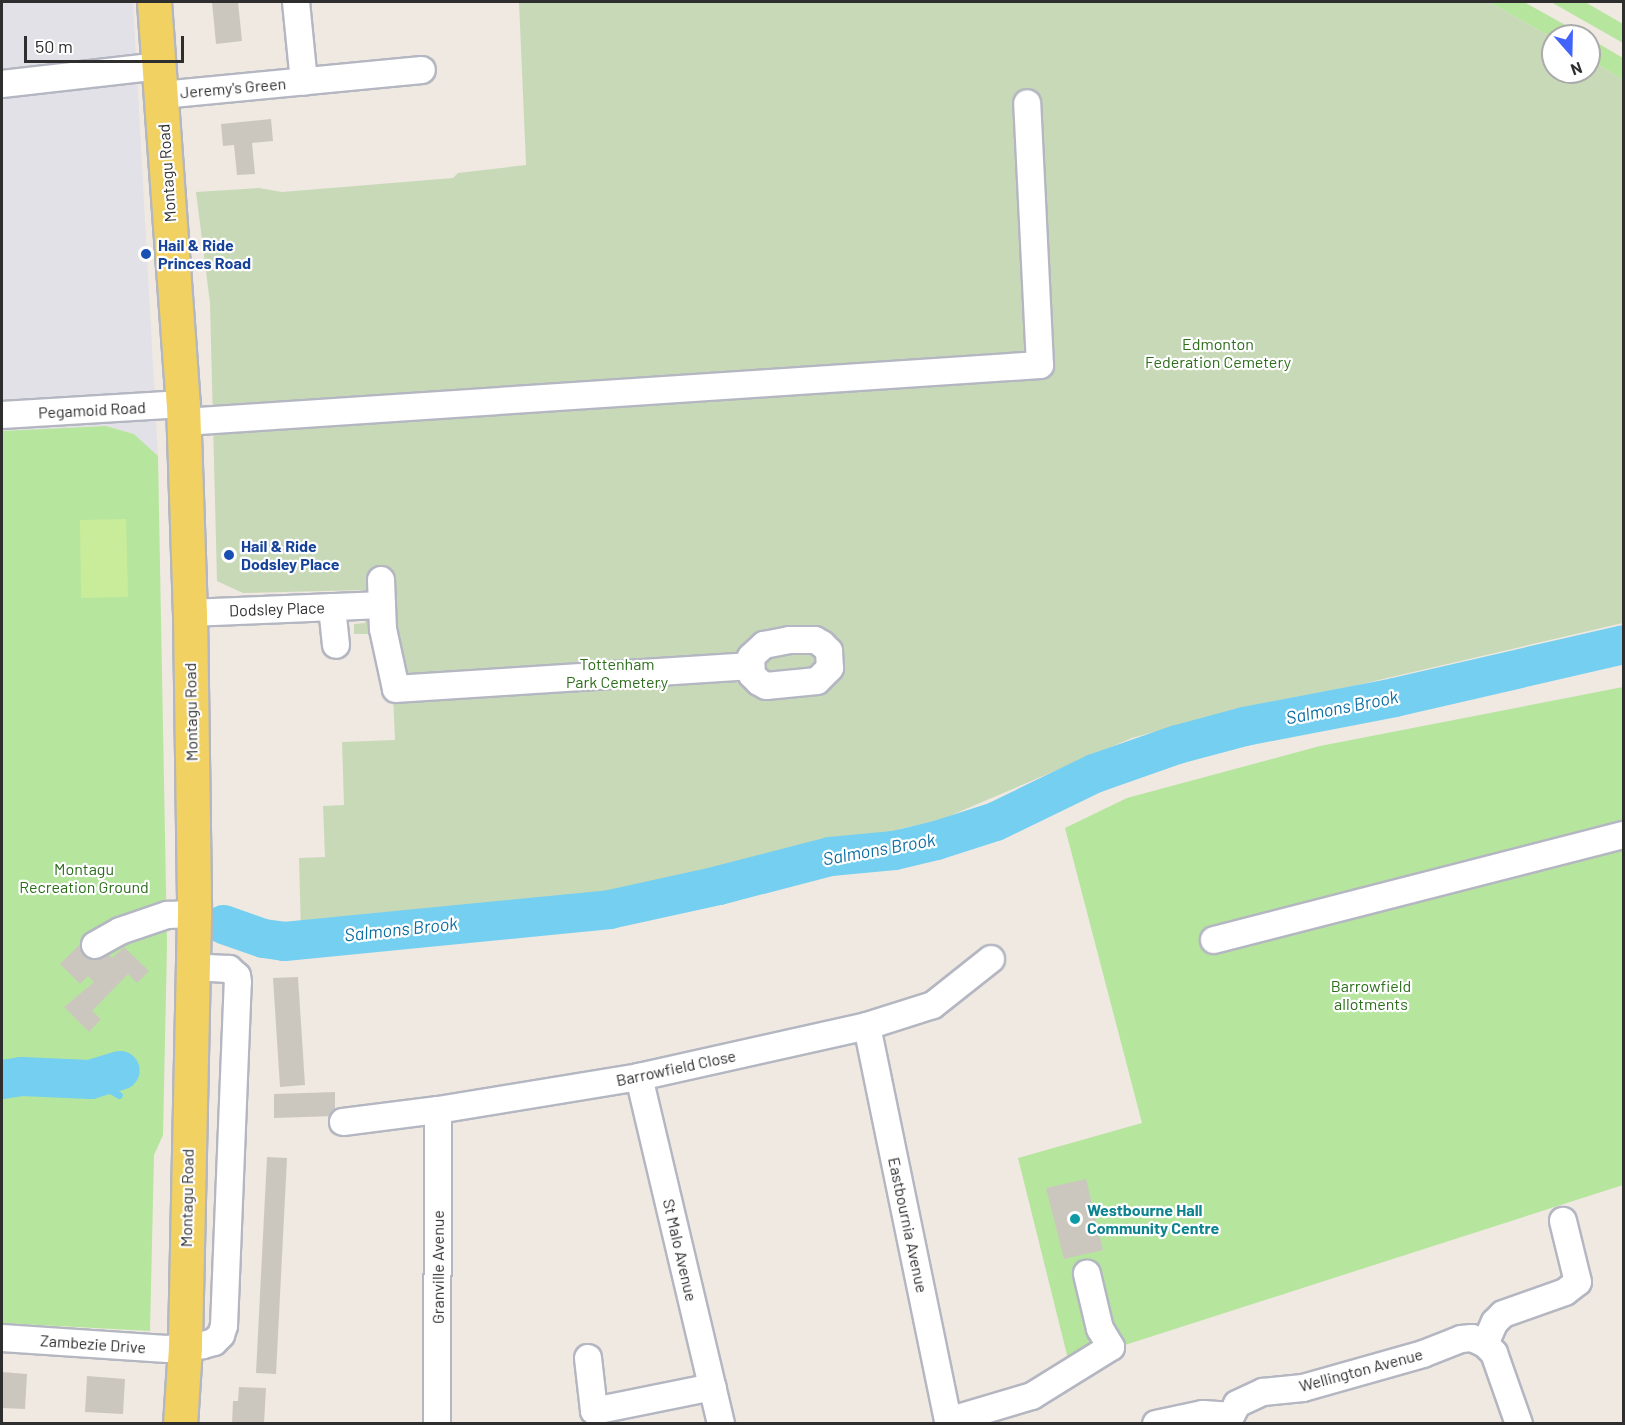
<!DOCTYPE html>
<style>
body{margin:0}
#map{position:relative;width:1625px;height:1425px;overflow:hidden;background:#efe9e1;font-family:Barlow,sans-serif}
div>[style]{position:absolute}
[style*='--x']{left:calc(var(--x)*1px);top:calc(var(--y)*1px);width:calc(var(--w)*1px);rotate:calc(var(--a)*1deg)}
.industrial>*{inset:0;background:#e3e1e8}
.green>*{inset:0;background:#b6e59e}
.cemetery>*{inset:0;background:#c8d9b8}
.pitch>*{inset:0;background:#c9ec9a}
.stream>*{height:7px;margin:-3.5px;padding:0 3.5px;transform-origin:3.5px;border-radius:3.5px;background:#75cff0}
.river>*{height:39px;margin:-19.5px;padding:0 19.5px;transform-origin:19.5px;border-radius:19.5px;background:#75cff0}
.building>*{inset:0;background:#cbc7bf}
.roads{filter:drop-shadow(2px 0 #b4b7c1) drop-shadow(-2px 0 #b4b7c1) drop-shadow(0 2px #b4b7c1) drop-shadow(0 -2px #b4b7c1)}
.minor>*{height:26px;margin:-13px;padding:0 13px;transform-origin:13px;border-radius:13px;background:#fff}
.major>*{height:33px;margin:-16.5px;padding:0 16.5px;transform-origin:16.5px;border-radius:16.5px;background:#f2d163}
.dots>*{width:16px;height:16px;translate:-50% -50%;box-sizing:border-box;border:3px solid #fff;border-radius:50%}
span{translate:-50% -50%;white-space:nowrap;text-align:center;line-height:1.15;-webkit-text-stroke:4.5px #fff;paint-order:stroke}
.street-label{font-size:16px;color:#2e2e2e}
.transit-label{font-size:16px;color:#164399;font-weight:700}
.left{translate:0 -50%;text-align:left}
.park-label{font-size:16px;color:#2c6e1b}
.culture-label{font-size:16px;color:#0d838f;font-weight:700}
.water-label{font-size:18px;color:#0d6fa3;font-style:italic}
.frame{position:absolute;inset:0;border:3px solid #2e2e2e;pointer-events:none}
.north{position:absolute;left:1541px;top:24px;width:60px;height:60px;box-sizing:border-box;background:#fff;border:2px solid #ababab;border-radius:50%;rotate:160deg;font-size:16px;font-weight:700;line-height:24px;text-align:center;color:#2e2e2e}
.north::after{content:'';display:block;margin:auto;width:21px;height:27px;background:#4264fb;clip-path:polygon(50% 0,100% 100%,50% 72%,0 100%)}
.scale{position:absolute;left:24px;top:36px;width:160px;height:27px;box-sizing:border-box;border:3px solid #2e2e2e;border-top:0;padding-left:8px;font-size:18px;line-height:21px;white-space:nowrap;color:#2e2e2e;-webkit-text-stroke:4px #fff;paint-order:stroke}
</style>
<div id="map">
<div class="industrial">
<div style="clip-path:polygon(2px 2px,133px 2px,158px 456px,134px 434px,106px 426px,2px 431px)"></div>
</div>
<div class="green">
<div style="clip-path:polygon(1489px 2px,1524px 2px,1585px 36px,1553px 36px,1553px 38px)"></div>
<div style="clip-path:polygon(1551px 2px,1585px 2px,1623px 24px,1623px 43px)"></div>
<div style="clip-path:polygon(1589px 38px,1623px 58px,1623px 80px,1589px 59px)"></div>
<div style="clip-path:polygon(106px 426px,134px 434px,158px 456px,167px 945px,163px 1135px,154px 1155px,150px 1331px,2px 1323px,2px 431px)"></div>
<div style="clip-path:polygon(1623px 687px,1623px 1185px,1069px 1363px,1018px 1158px,1142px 1123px,1065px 828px,1127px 798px,1320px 746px)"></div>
</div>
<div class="cemetery">
<div style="clip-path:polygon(519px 2px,1489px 2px,1553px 38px,1553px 72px,1589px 72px,1589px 59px,1623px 80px,1623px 623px,1353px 686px,1244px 707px,1132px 738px,940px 820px,899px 829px,900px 843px,828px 852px,747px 874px,612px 903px,301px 933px,299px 858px,325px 857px,323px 806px,344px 805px,342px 742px,395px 740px,393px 695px,371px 634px,354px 634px,354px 624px,365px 623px,364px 590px,243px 593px,217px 581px,210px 303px,196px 192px,259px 188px,282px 192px,453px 178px,458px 173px,526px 165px)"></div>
</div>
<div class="pitch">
<div style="clip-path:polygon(126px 519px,128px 597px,81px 598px,80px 520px)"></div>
</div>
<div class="stream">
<div style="--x:90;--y:1079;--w:33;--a:29"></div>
</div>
<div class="river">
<div style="--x:223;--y:924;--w:42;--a:19.3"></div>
<div style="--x:263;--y:938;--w:21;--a:8"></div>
<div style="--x:284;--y:941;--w:327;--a:-5.6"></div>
<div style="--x:609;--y:909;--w:112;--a:-12.4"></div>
<div style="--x:718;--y:885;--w:116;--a:-14.5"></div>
<div style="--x:830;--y:856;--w:64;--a:-5.4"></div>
<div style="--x:894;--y:850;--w:43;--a:-13.4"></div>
<div style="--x:936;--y:840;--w:62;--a:-17.9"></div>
<div style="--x:995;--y:821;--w:110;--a:-25.9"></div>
<div style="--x:1094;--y:773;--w:88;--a:-19.3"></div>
<div style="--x:1177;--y:744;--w:69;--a:-15"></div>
<div style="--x:1244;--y:726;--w:153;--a:-10.9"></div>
<div style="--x:1394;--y:697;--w:236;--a:-13"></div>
<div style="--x:2;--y:1079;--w:19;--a:-9"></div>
<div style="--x:21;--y:1076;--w:69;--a:2.5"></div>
<div style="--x:90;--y:1079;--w:31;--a:-17"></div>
</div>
<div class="building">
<div style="clip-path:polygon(212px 2px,238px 2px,242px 41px,216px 44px)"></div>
<div style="clip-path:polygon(271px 119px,273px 141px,252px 143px,255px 174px,237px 175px,234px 145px,223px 146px,221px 124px)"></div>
<div style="clip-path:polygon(80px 944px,96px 960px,101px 955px,109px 955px,112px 958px,124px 947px,149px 971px,137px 983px,128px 974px,92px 1011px,101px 1019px,89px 1032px,64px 1007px,94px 982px,88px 976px,80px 984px,60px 964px)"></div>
<div style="clip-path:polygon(298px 977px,305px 1085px,280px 1087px,273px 978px)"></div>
<div style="clip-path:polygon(335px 1092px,335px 1116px,274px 1118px,274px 1094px)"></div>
<div style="clip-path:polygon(267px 1157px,287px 1158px,276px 1374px,256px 1373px)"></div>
<div style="clip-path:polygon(1086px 1179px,1103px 1250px,1064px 1259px,1046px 1188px)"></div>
<div style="clip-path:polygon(2px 1372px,27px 1374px,25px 1409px,2px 1408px)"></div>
<div style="clip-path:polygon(87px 1376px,125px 1379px,123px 1414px,85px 1412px)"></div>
<div style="clip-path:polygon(239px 1387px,266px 1388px,264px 1424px,232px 1424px,233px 1401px,238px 1401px)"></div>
</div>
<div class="roads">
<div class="minor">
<div style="--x:296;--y:2;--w:80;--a:84.3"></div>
<div style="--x:2;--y:84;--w:159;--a:-6.5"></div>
<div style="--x:162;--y:95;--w:261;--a:-5.5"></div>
<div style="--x:2;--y:415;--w:181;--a:-3.5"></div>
<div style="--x:184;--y:422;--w:858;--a:-3.81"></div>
<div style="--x:1040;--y:365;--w:262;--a:-92.8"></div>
<div style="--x:381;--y:580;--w:49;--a:87.7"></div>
<div style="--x:383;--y:629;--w:61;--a:77.8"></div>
<div style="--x:396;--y:689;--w:355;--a:-3.7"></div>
<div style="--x:332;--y:607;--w:38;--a:84"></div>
<div style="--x:190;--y:613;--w:192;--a:-2.4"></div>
<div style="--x:789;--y:640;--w:26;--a:0"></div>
<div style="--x:815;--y:640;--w:8;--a:30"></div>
<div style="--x:822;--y:644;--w:10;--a:45"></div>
<div style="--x:829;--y:651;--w:17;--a:87"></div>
<div style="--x:830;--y:668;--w:18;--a:135"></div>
<div style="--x:817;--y:681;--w:51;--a:174.4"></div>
<div style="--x:766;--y:686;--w:8;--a:-150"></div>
<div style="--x:759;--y:682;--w:10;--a:-135"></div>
<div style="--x:752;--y:675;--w:18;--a:-93"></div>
<div style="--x:751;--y:657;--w:18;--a:-43"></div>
<div style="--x:764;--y:645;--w:25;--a:-11"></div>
<div style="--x:1214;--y:940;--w:423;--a:-14.4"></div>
<div style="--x:95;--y:945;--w:29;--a:-29"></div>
<div style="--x:120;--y:931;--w:50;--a:-18.8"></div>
<div style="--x:167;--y:915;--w:27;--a:-2"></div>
<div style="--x:867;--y:1026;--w:406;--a:78.4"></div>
<div style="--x:639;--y:1077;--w:357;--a:76.7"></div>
<div style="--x:343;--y:1122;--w:96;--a:-7.2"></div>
<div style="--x:438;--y:1110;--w:204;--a:-9.3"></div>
<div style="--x:639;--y:1077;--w:234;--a:-12.6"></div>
<div style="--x:867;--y:1026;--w:69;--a:-17.7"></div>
<div style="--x:933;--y:1005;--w:74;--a:-38.4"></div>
<div style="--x:2;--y:1338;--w:165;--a:3.8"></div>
<div style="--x:167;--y:1349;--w:36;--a:-6"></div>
<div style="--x:203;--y:1345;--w:11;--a:-15"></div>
<div style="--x:214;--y:1342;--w:10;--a:-45"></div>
<div style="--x:221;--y:1335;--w:9;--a:-72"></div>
<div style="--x:224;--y:1326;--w:344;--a:-87.7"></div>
<div style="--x:238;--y:982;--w:6;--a:-99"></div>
<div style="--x:237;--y:976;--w:11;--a:-139"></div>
<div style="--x:229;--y:969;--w:37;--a:-177"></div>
<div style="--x:1485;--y:1344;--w:24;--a:-66"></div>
<div style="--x:1495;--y:1322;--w:11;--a:-45"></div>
<div style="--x:1503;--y:1314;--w:66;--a:-19.5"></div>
<div style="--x:1565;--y:1292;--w:16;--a:-38"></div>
<div style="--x:1578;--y:1282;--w:63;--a:-103.8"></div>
<div style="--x:588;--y:1358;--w:53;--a:83.5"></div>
<div style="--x:594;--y:1411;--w:121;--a:-11.4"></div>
<div style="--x:948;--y:1421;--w:88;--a:-16.6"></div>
<div style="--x:1032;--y:1396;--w:93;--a:-31.8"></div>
<div style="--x:1111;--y:1347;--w:21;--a:-121"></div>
<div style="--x:1100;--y:1329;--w:57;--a:-103.3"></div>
<div style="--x:437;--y:1424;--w:314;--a:-89.8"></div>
<div style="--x:1156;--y:1424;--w:48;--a:-12"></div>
<div style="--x:1203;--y:1414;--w:26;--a:4"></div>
<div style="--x:1227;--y:1424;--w:22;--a:-63"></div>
<div style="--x:1237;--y:1404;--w:29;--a:-25"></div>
<div style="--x:1263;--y:1392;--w:40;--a:-5.7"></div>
<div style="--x:1303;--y:1388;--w:125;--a:-15.8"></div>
<div style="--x:1423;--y:1354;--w:41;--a:-21.5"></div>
<div style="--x:1461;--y:1339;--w:11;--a:-5"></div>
<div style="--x:1472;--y:1338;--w:14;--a:25"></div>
<div style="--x:1485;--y:1344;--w:13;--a:45"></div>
<div style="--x:1494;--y:1353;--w:75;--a:70.6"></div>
</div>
<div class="major">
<div style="--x:154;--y:2;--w:403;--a:85.9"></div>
<div style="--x:183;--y:404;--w:209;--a:88.1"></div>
<div style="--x:190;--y:613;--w:301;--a:89.2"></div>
<div style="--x:194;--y:914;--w:433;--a:91.2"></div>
<div style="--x:185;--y:1347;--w:77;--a:93.7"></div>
</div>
</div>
<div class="dots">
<div style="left:146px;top:254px;background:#1a4fb4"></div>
<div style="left:229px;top:555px;background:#1a4fb4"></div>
<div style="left:1075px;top:1219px;background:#0f9aa8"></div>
</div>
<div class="street-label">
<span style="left:233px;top:88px;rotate:-5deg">Jeremy's Green</span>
<span style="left:167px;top:173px;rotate:-94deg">Montagu Road</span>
<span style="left:92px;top:410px;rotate:-3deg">Pegamoid Road</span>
<span style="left:277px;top:609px;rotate:-2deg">Dodsley Place</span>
<span style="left:191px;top:712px;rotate:-91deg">Montagu Road</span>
<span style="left:676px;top:1068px;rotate:-12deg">Barrowfield Close</span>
<span style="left:187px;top:1198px;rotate:-89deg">Montagu Road</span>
<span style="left:908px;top:1225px;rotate:78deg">Eastbournia Avenue</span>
<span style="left:680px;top:1250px;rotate:77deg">St Malo Avenue</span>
<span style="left:438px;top:1267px;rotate:-90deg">Granville Avenue</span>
<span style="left:93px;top:1344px;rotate:4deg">Zambezie Drive</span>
<span style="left:1361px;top:1370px;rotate:-15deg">Wellington Avenue</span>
</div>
<div class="transit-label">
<span class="left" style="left:158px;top:254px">Hail &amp; Ride<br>Princes Road</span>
<span class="left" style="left:241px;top:555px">Hail &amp; Ride<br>Dodsley Place</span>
</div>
<div class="park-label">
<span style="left:1218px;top:353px">Edmonton<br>Federation Cemetery</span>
<span style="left:617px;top:673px">Tottenham<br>Park Cemetery</span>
<span style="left:84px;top:878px">Montagu<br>Recreation Ground</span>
<span style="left:1371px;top:995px">Barrowfield<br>allotments</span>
</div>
<div class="culture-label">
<span class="left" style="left:1087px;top:1219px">Westbourne Hall<br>Community Centre</span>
</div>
<div class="water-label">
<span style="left:1342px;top:707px;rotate:-11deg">Salmons Brook</span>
<span style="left:879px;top:849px;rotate:-10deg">Salmons Brook</span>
<span style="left:401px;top:929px;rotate:-6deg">Salmons Brook</span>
</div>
<div class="frame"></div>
<div class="north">N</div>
<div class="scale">50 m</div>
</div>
